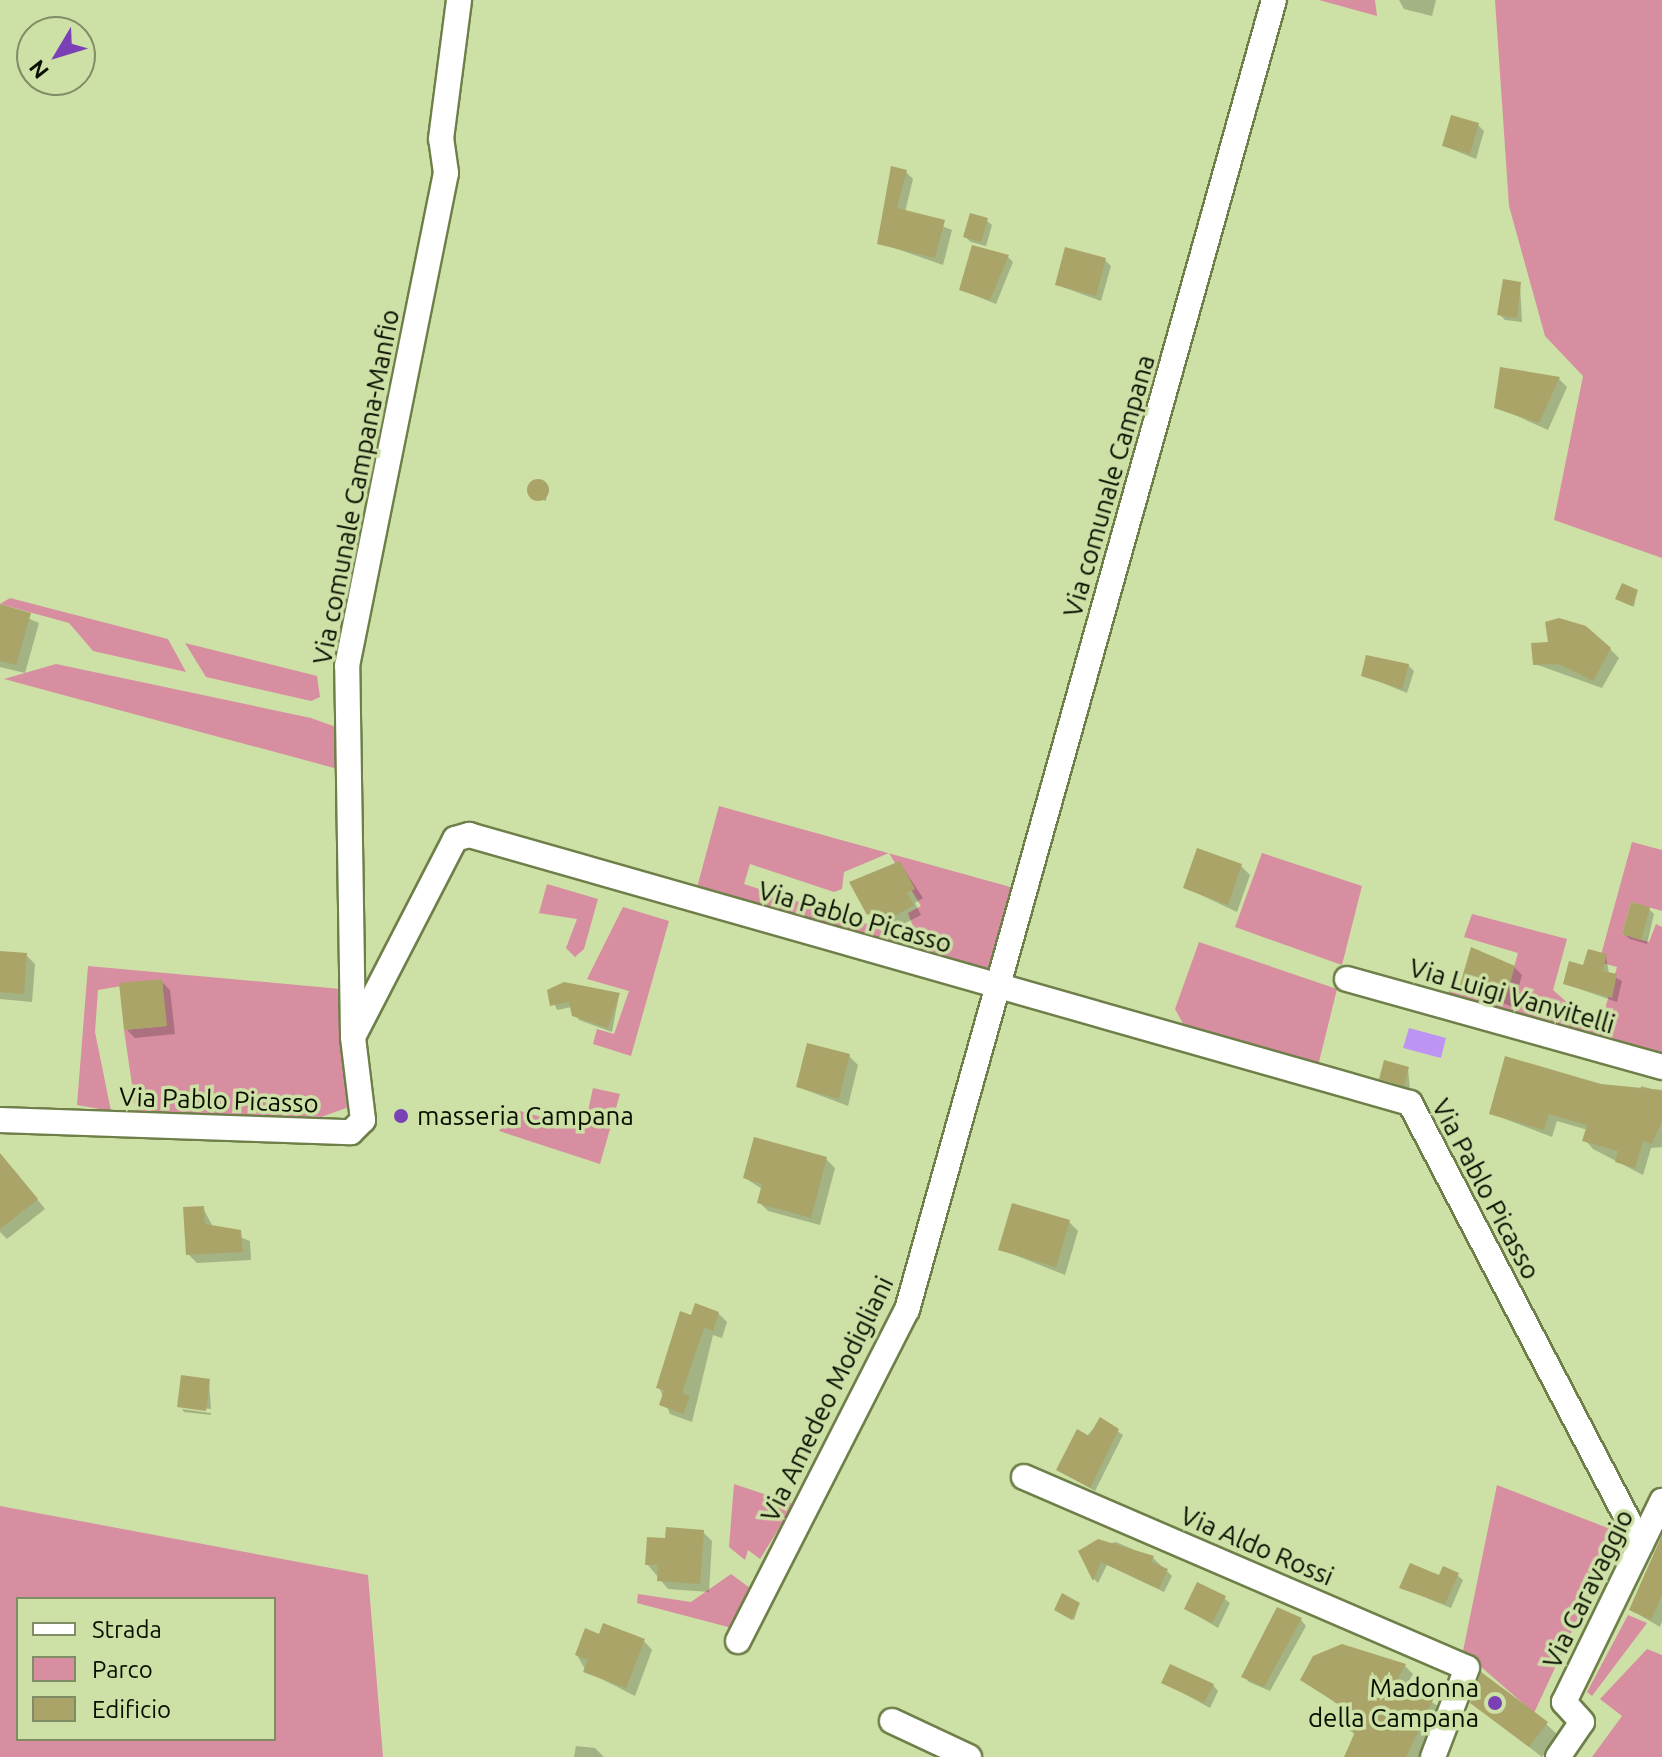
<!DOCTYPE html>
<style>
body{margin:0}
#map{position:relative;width:1662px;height:1757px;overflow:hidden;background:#cde0a6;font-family:Ubuntu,sans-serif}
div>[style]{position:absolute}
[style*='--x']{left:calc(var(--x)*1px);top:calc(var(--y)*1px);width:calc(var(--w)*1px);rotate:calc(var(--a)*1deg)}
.green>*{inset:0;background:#d78ea1}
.water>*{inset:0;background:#bd94f4}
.shadow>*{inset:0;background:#0003}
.building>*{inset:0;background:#aaa469}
.round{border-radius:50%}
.roads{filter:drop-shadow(2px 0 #6e7f49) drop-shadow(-2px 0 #6e7f49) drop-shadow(0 2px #6e7f49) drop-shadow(0 -2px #6e7f49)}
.minor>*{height:24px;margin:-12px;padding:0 12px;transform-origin:12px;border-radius:12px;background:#fff}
.dots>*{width:22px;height:22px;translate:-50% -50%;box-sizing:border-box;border:4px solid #cde0a6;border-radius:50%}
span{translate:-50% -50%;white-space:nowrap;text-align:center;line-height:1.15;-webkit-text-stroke:7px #cde0a6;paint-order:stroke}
.street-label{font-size:26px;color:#0a0f00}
.poi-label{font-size:26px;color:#0a0f00}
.left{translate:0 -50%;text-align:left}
.right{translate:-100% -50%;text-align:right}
.legend{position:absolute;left:16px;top:1597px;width:260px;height:144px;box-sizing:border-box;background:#cde0a6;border:2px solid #7f8c64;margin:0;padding:10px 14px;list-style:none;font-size:24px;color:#0a0f00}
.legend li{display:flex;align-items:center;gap:16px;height:40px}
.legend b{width:40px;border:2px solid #7f8c64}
.north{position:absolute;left:16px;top:16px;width:80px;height:80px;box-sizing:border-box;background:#cde0a6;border:2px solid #7f8c64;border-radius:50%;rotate:232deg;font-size:22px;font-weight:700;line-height:32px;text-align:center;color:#0a0f00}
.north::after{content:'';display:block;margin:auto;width:28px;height:36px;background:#7a41b7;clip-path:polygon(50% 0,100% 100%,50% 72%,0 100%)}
</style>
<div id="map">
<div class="green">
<div style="clip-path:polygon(1319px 0,1375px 0,1377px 16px)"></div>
<div style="clip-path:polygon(1495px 0,1662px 0,1662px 558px,1554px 520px,1583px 376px,1545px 336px,1509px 206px)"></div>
<div style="clip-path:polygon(10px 598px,168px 639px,186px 672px,93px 651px,69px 623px,0 604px)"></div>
<div style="clip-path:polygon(185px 643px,317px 676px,320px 697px,311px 701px,206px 677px)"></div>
<div style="clip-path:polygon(56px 664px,311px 718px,336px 727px,338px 769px,4px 679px)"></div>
<div style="clip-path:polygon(719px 806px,1014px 888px,989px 972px,923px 954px,908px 913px,921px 906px,889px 853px,844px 872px,842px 889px,834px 892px,750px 864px,744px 884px,870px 925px,897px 938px,904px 951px,695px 895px)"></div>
<div style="clip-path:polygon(1632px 842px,1662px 850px,1662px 911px,1631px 902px,1622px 934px,1649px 942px,1656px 924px,1662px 927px,1662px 1058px,1448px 994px,1451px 984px,1505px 999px,1518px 953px,1464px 937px,1472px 914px,1567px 939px,1553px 990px,1569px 1004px,1567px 1021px,1603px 1016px,1617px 967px,1599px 962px)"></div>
<div style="clip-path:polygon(1262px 853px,1362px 886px,1342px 965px,1235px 927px)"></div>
<div style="clip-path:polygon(547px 884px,598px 899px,584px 949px,575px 957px,566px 948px,577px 919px,539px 913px)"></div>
<div style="clip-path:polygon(623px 907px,669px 921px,631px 1056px,593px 1044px,597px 1029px,614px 1034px,629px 991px,587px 979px)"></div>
<div style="clip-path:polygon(1199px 942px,1337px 989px,1318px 1066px,1185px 1027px,1175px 1009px)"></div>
<div style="clip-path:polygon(88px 966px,341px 989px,352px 1106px,321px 1117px,136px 1112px,124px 1030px,166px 1026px,162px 979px,98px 990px,95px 1032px,111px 1111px,77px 1105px)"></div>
<div style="clip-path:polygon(593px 1088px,620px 1094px,600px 1164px,499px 1131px,513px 1109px,584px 1129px)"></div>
<div style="clip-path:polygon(734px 1484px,794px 1504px,760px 1559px,748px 1550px,745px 1560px,729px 1547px)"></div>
<div style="clip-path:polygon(1497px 1485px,1618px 1532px,1534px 1713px,1463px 1651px)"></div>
<div style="clip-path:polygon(evenodd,0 1506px,368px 1575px,383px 1757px,0 1757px,0 1506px,18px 1599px,274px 1599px,274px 1739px,18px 1739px,18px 1599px)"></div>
<div style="clip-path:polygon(731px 1574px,750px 1588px,732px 1628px,637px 1603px,638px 1594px,691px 1602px)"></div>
<div style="clip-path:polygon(1628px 1615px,1647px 1623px,1592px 1696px,1587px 1692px)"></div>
<div style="clip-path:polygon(1647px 1649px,1662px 1655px,1662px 1757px,1592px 1757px,1622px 1716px,1600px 1699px)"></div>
</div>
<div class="water">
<div style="clip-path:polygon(1409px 1028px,1446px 1038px,1441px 1058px,1403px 1048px)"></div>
</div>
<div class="shadow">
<div style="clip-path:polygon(1399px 0,1436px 0,1432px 16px,1404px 9px)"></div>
<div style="clip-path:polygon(1478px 125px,1484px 131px,1476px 159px,1444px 146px)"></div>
<div style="clip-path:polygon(906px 172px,913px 179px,905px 212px,952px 230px,943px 265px,880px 243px)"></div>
<div style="clip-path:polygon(986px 220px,992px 225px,986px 246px,971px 242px,965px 237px)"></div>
<div style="clip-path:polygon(1008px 257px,1013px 262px,996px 304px,961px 290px)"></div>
<div style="clip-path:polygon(1105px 260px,1111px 266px,1101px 301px,1057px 285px)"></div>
<div style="clip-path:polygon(1520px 284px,1522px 322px,1505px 320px,1499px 314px)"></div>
<div style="clip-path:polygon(1559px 379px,1567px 387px,1548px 430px,1497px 407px)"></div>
<div style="clip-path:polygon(532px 484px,548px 487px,546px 501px,532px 497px)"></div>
<div style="clip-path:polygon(1637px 592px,1634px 607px,1620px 601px)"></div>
<div style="clip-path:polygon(0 606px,39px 623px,25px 673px,0 667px)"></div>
<div style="clip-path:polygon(1610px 649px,1619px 658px,1602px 688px,1535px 664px)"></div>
<div style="clip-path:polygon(1408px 665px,1414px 671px,1407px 693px,1363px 675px)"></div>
<div style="clip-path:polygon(900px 863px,923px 898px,915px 903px,921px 915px,896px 928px,869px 914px,852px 883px)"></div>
<div style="clip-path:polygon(1241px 866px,1250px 875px,1237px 912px,1186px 888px)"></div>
<div style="clip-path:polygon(1649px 909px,1654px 914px,1647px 944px,1630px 939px,1624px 934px)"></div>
<div style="clip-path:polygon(0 953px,26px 955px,35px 964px,32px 1002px,0 999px)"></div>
<div style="clip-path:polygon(1606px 956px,1609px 974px,1622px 981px,1617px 1002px,1565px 984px)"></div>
<div style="clip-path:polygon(1514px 967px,1522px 975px,1513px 1007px,1462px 988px)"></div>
<div style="clip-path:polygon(161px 981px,170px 990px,175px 1034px,135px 1038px,126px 1029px)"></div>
<div style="clip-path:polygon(549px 991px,619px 995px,612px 1032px,579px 1020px,572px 1007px,557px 1010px)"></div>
<div style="clip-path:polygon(849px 1056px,858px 1065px,848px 1106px,798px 1087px)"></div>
<div style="clip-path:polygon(1408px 1069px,1410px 1090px,1381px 1078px)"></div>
<div style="clip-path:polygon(1641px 1086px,1662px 1092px,1662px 1147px,1651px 1148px,1643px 1175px,1593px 1149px,1585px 1140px,1588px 1130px,1557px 1121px,1552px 1137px,1492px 1114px,1639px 1093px)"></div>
<div style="clip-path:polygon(826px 1159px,835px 1168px,820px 1225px,768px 1211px,759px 1202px,762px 1189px,745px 1178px)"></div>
<div style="clip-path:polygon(0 1165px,14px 1170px,45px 1209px,7px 1239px,0 1232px)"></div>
<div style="clip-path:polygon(203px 1208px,213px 1227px,250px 1241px,251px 1260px,197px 1263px,188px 1254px)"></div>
<div style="clip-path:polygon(1069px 1222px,1078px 1231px,1065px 1275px,1000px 1249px)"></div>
<div style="clip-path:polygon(718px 1313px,727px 1322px,722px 1338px,713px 1335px,692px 1422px,670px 1414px,659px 1387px,692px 1318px)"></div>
<div style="clip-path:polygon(209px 1381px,211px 1409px,179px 1406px)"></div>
<div style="clip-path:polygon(182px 1409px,211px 1413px,211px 1415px,184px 1412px)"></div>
<div style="clip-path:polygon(1101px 1420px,1123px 1435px,1095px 1491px,1058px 1469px)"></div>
<div style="clip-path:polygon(703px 1532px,712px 1541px,709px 1592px,668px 1589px,647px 1564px,667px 1540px)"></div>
<div style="clip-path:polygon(1116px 1542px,1153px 1558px,1172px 1576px,1164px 1592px,1107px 1565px,1098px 1583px,1094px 1579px,1080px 1551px)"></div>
<div style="clip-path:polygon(1662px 1555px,1662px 1621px,1660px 1627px,1631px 1610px)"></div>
<div style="clip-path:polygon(1457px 1575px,1463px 1580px,1451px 1608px,1402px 1588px)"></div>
<div style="clip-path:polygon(1224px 1598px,1230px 1603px,1218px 1628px,1186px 1609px)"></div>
<div style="clip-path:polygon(1079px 1604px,1074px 1620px,1058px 1612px)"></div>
<div style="clip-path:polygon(1301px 1620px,1306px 1626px,1270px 1691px,1249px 1682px,1244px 1677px)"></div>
<div style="clip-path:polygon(600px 1636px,644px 1641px,652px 1650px,635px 1696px,586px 1671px,577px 1655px)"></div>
<div style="clip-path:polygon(1405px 1666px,1413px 1674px,1406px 1686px,1441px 1708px,1420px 1757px,1346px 1757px,1356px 1735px,1337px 1722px,1344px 1709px,1302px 1679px)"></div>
<div style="clip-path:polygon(1163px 1682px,1213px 1685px,1218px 1691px,1210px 1708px)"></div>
<div style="clip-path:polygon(1472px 1703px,1546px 1724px,1559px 1736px,1542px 1757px)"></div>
<div style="clip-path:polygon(576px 1746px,595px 1748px,604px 1757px,574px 1757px)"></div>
</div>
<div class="building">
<div style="clip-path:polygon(1451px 115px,1479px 123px,1470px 154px,1442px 146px)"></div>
<div style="clip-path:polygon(891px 166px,907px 170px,897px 208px,945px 220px,935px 258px,877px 244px)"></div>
<div style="clip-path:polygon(970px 213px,988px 218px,981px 242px,963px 237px)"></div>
<div style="clip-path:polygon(972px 245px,1009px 255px,990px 300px,959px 290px)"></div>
<div style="clip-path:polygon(1065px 247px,1106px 258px,1096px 296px,1055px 285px)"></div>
<div style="clip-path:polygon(1503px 279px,1521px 282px,1517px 318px,1497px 315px)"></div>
<div style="clip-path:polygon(1500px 367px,1560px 377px,1539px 423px,1494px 408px)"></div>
<div class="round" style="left:527px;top:479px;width:22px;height:22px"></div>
<div style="clip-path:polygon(1622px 583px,1638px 590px,1632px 606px,1615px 599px)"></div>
<div style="clip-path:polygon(0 604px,31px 613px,16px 665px,0 661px)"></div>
<div style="clip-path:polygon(1559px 618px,1586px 626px,1611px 648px,1593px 681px,1559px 664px,1533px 665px,1531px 643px,1548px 642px,1545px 622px)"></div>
<div style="clip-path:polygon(1366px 655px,1409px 664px,1402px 689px,1361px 676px)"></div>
<div style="clip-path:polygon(1197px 848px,1242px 864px,1228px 905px,1183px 888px)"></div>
<div style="clip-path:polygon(900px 861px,915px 889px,907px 893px,914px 905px,886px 921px,879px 909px,867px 915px,849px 882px)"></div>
<div style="clip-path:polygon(1631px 902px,1650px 907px,1641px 940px,1622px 934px)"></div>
<div style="clip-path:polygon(1471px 947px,1515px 966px,1505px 1000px,1459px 988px)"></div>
<div style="clip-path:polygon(1588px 949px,1607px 954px,1603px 971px,1617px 974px,1612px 998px,1563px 984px,1569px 961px,1583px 965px)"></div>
<div style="clip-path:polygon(0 951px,27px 953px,24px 994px,0 992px)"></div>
<div style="clip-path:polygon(162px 979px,167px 1026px,124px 1030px,119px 983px)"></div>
<div style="clip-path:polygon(564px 982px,620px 993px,608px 1028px,572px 1016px,569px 1002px,550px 1006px,547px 990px)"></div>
<div style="clip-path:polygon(807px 1043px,850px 1054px,839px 1099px,796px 1087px)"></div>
<div style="clip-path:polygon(1505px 1056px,1601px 1084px,1662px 1090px,1662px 1121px,1652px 1144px,1643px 1141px,1635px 1168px,1615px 1162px,1618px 1151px,1582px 1141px,1587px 1125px,1549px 1114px,1544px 1130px,1489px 1114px)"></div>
<div style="clip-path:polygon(1384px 1060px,1409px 1067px,1404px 1086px,1379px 1079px)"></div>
<div style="clip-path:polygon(754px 1137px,827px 1157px,811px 1218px,757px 1203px,762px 1184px,743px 1178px)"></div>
<div style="clip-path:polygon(0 1153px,38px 1199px,0 1229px)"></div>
<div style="clip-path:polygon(1012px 1203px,1070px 1220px,1056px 1267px,998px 1250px)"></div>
<div style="clip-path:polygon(204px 1206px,205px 1224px,241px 1230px,243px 1252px,186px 1255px,183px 1207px)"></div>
<div style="clip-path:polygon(695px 1303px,719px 1312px,713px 1331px,704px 1328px,682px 1393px,690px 1396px,683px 1414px,659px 1405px,664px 1390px,656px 1388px,680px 1311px,691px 1315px)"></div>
<div style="clip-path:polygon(181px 1375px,210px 1379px,206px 1411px,177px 1407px)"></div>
<div style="clip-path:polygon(1100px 1417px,1119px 1429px,1090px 1488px,1056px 1470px,1077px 1429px,1089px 1436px)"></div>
<div style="clip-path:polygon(666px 1527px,704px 1530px,700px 1584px,657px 1581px,658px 1565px,645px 1565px,647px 1537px,665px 1538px)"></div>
<div style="clip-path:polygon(1662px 1535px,1662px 1595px,1651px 1620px,1629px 1610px)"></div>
<div style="clip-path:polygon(1098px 1539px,1154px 1556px,1151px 1562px,1168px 1569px,1159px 1589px,1101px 1562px,1093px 1581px,1078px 1551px)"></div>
<div style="clip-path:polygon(1410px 1563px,1439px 1575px,1443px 1566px,1459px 1573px,1445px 1604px,1399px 1588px)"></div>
<div style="clip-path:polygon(1197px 1582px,1226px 1596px,1212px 1623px,1184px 1609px)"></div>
<div style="clip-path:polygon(1062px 1593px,1080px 1603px,1072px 1620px,1054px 1610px)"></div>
<div style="clip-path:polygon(1277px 1607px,1302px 1618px,1264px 1687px,1241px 1677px)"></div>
<div style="clip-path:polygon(603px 1623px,645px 1639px,626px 1688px,583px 1672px,588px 1660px,575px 1655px,585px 1628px,599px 1634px)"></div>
<div style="clip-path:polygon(1342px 1644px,1406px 1664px,1397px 1680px,1434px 1698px,1406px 1757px,1344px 1757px,1355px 1732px,1335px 1722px,1343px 1707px,1300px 1680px,1313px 1656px)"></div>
<div style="clip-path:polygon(1170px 1664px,1214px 1684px,1204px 1703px,1161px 1683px)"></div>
<div style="clip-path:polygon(1481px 1672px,1548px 1722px,1529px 1747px,1470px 1703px)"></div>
</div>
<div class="roads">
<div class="minor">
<div style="--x:1347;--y:979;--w:327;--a:15.6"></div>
<div style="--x:353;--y:1034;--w:368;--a:-90.9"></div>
<div style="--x:347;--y:666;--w:503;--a:-78.65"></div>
<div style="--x:446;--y:173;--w:34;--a:-98"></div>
<div style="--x:441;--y:139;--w:140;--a:-82.6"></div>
<div style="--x:0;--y:1120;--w:351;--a:2"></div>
<div style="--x:351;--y:1132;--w:17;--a:-45"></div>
<div style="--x:363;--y:1120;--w:84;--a:-96.9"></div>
<div style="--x:353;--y:1037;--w:223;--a:-62.7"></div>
<div style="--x:455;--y:839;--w:15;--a:-16"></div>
<div style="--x:469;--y:835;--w:978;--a:15.9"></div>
<div style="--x:1410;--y:1103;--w:498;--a:62.4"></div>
<div style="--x:1024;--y:1477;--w:482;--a:23.3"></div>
<div style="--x:1467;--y:1668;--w:95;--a:110.9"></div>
<div style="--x:738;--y:1641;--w:372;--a:-63"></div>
<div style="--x:907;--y:1310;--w:1360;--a:-74.35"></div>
<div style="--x:892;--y:1721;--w:85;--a:25.1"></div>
<div style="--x:1558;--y:1757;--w:42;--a:-55.6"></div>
<div style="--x:1582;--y:1722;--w:27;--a:-132"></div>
<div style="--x:1564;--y:1702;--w:224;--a:-64"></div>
</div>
</div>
<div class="dots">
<div style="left:401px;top:1116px;background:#7a41b7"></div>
<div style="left:1495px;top:1703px;background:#7a41b7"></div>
</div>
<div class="street-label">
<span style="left:1109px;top:486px;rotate:-74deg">Via comunale Campana</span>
<span style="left:356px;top:487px;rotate:-79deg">Via comunale Campana-Manfio</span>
<span style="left:855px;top:917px;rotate:16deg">Via Pablo Picasso</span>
<span style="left:1512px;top:996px;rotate:16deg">Via Luigi Vanvitelli</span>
<span style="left:219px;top:1100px;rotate:2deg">Via Pablo Picasso</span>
<span style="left:1486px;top:1189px;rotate:62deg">Via Pablo Picasso</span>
<span style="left:827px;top:1399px;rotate:-64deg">Via Amedeo Modigliani</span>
<span style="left:1257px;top:1546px;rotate:23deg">Via Aldo Rossi</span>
<span style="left:1588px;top:1589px;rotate:-64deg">Via Caravaggio</span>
</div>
<div class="poi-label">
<span class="left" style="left:417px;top:1116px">masseria Campana</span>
<span class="right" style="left:1479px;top:1703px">Madonna<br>della Campana</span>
</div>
<ul class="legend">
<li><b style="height:10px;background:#fff"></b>Strada</li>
<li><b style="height:22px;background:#d78ea1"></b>Parco</li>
<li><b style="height:22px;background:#aaa469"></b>Edificio</li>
</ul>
<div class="north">N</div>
</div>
